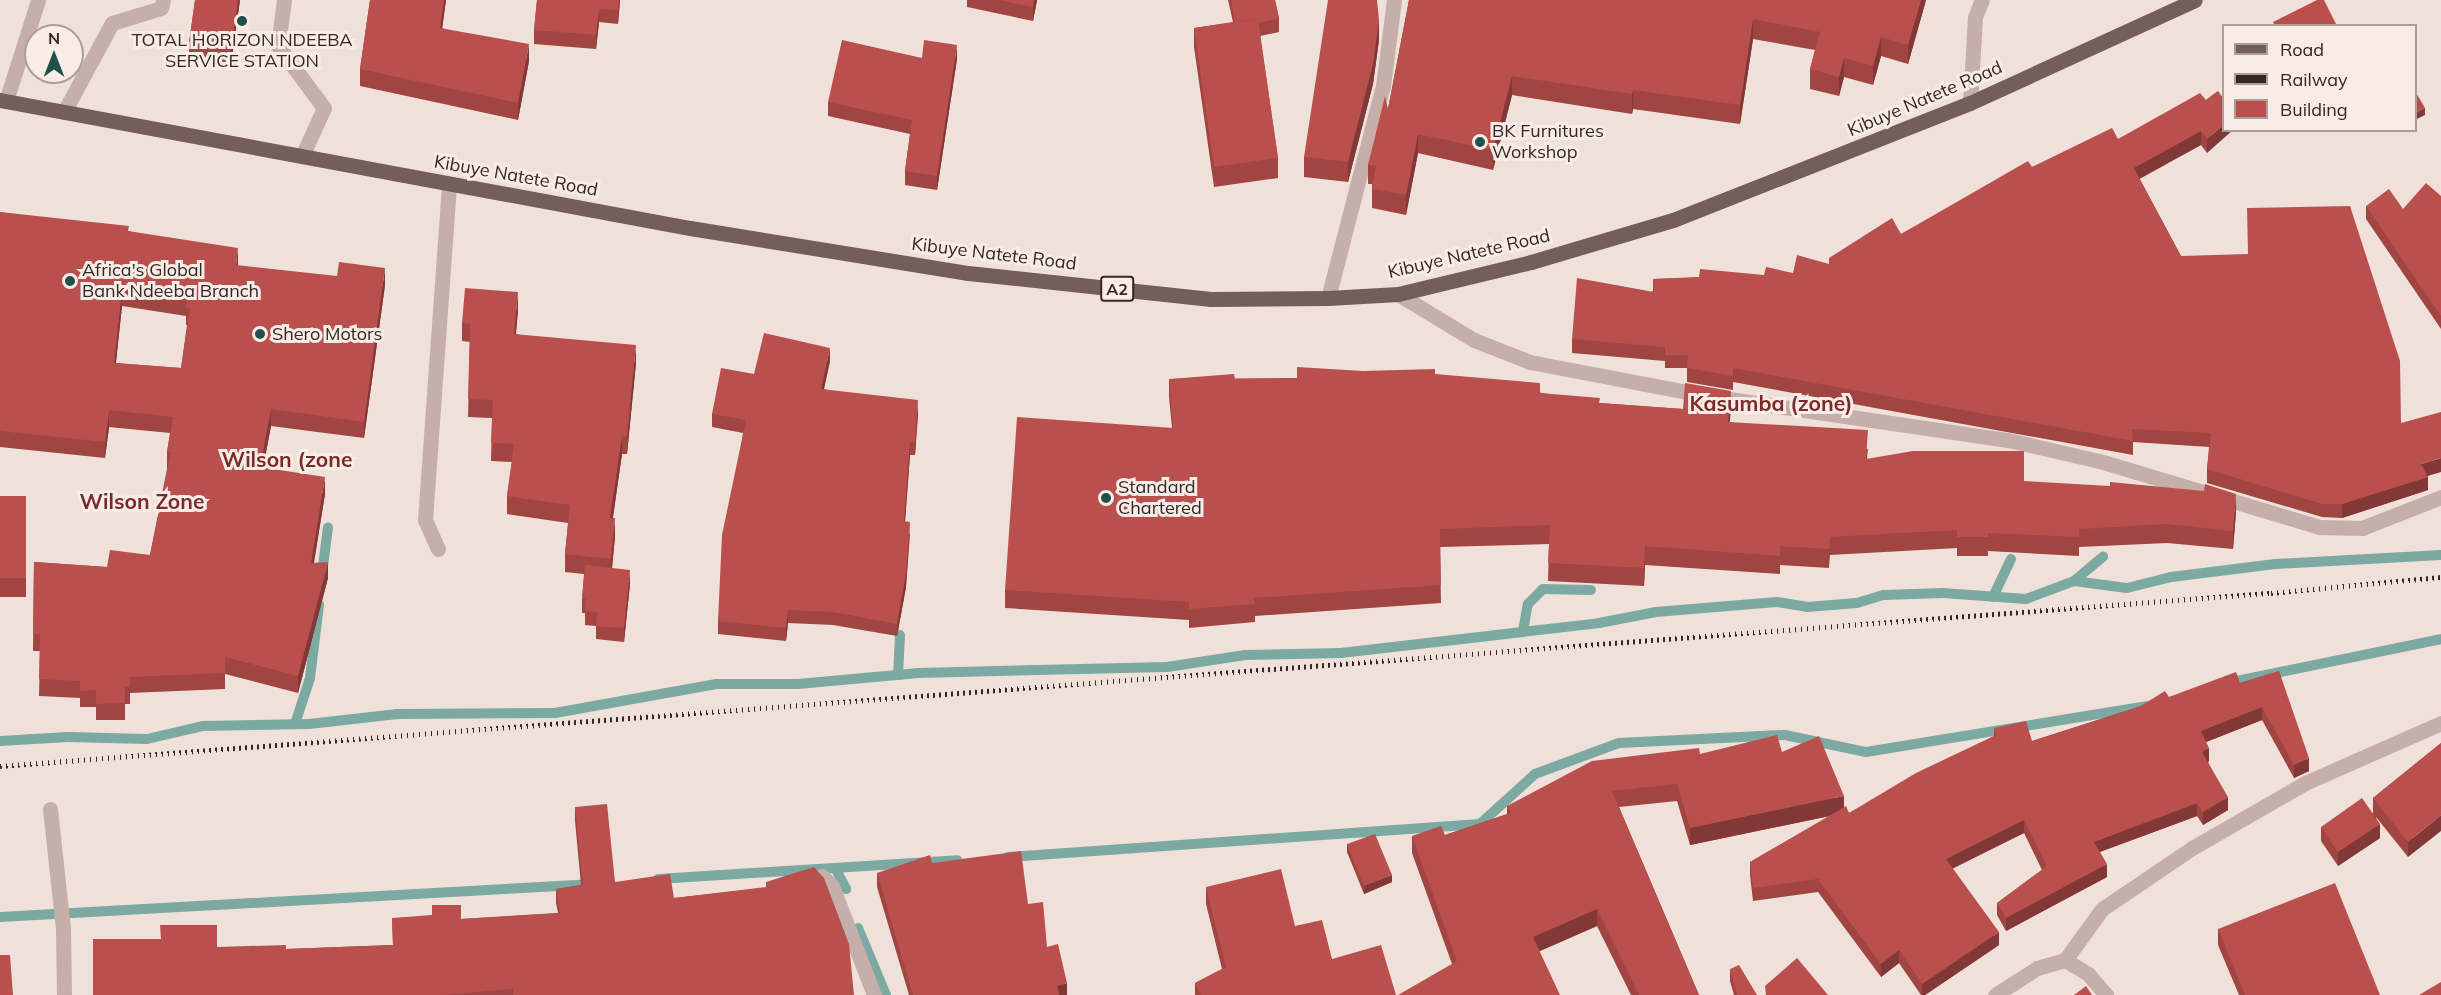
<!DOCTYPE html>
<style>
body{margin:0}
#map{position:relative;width:2441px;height:995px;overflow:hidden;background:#efe1da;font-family:Mulish,sans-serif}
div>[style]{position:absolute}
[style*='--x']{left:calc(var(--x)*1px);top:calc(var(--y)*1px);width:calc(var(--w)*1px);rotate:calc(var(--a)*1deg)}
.stream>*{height:10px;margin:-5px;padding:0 5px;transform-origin:5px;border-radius:5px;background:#7ca9a2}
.service>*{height:15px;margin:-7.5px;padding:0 7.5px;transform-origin:7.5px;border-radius:7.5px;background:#c6afa8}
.minor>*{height:15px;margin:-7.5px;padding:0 7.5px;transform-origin:7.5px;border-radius:7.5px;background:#c6afa8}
.tertiary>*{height:15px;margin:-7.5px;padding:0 7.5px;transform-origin:7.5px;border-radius:7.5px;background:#c6afa8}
.primary>*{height:15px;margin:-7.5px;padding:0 7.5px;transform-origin:7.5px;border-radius:7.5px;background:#745d5a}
.rail>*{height:4.5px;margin-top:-2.25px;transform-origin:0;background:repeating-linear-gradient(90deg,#332827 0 1.5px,transparent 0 6px)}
.wall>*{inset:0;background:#a04542}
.shaded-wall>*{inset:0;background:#823836}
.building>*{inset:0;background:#ba504d}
.dots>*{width:16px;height:16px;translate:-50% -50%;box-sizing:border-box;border:3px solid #f7ece6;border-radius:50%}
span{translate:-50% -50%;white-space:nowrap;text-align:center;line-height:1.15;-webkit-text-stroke:6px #f7ece6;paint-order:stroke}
.shield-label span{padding:2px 4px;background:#f7ece6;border:2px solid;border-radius:4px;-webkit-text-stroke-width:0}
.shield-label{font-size:16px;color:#332827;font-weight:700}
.poi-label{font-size:18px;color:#332827}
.left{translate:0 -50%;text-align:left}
.street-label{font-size:18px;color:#332827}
.quarter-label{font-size:21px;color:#7a2a28;font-weight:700}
.legend{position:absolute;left:2222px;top:24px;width:195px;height:108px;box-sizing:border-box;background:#f7ece6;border:2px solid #a99e9a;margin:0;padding:8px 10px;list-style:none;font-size:18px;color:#332827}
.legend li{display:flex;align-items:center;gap:12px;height:30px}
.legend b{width:30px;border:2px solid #a99e9a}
.north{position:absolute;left:24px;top:24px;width:60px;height:60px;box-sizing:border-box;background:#f7ece6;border:2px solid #a99e9a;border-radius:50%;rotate:0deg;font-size:16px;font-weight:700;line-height:24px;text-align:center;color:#332827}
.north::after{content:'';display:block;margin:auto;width:21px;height:27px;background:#21504a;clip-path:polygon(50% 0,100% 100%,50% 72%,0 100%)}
</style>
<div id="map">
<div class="stream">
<div style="--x:322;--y:574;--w:47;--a:-82.7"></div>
<div style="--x:2074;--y:581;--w:53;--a:7.5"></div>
<div style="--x:2127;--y:588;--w:45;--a:-14"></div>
<div style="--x:2171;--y:577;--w:105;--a:-7.1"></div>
<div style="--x:2275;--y:564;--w:166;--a:-3.1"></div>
<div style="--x:1993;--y:597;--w:42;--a:-64.7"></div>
<div style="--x:1523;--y:631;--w:27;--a:-80"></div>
<div style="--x:1528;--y:604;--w:21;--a:-45"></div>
<div style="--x:1543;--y:589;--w:48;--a:1.2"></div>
<div style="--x:898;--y:675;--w:40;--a:-87.1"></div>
<div style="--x:2227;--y:683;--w:218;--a:-11.6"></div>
<div style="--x:295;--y:724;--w:48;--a:-71.9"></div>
<div style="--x:310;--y:678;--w:74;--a:-83"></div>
<div style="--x:0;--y:741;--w:68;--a:-3.4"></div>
<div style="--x:68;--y:737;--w:79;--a:1.5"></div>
<div style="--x:147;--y:739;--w:57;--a:-13.1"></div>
<div style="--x:203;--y:726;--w:106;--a:-1.1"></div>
<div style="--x:309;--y:724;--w:89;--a:-6.5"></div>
<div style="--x:397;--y:714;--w:158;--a:-0.4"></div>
<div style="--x:555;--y:713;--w:164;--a:-10.2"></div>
<div style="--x:716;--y:684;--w:82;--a:0"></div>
<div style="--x:798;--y:684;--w:121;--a:-5.2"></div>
<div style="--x:918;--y:673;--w:249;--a:-1.4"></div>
<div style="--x:1167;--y:667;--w:79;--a:-8.7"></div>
<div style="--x:1245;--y:655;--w:96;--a:-1.2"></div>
<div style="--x:1341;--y:653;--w:260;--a:-6.6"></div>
<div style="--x:1599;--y:623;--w:58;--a:-10.9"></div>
<div style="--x:1656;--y:612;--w:121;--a:-4.7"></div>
<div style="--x:1777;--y:602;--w:30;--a:9"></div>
<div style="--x:1807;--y:607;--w:50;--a:-4.6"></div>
<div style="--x:1857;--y:603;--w:28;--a:-17"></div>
<div style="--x:1884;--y:595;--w:59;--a:-1.9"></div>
<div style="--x:1943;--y:593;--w:83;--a:4.1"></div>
<div style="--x:2026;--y:599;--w:51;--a:-20.6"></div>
<div style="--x:2074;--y:581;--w:38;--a:-40"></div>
<div style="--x:1008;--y:857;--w:473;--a:-4"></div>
<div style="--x:1480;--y:824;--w:74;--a:-42.3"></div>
<div style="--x:1535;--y:774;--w:90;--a:-20.3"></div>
<div style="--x:1619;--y:743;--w:166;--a:-2.8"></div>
<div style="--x:1785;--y:735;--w:83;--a:11.9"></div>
<div style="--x:1866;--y:752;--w:284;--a:-9.3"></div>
<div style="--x:835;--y:868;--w:24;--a:62"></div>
<div style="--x:658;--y:879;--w:300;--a:-3.6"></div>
<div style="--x:0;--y:917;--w:596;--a:-3.17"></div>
<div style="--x:858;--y:928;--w:73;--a:67.3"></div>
</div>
<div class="service">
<div style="--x:284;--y:0;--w:46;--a:97.4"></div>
<div style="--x:278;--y:46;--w:77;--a:53.4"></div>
<div style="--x:324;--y:108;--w:53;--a:114.6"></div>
<div style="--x:64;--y:112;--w:101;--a:-61.7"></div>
<div style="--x:112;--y:23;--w:51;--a:-17"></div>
<div style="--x:161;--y:8;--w:8;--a:-76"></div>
<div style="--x:1328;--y:298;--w:219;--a:-75.5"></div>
<div style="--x:1383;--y:86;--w:87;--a:-82.7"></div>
<div style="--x:438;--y:549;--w:32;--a:-114"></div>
<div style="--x:425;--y:520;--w:337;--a:-85.9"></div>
</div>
<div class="minor">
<div style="--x:6;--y:101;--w:106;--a:-72.4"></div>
<div style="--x:1970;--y:103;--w:86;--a:-86.7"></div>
<div style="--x:1975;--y:17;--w:18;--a:-68"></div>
<div style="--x:1398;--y:294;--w:89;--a:31.2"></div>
<div style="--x:1474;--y:340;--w:60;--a:21.4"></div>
<div style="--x:1530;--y:362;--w:182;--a:10.8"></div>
<div style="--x:1709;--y:396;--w:302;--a:8.4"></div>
<div style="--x:2008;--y:440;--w:98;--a:13"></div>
<div style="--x:2103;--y:462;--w:227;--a:16.7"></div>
<div style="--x:2320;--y:527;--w:42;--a:1.4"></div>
<div style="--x:2362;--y:528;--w:85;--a:-21.4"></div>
<div style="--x:50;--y:809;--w:121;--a:83.8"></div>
<div style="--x:63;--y:929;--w:66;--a:89.1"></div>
<div style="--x:822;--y:876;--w:14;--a:45"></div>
<div style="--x:832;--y:886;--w:117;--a:68.9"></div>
<div style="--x:2065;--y:960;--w:63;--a:-54"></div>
<div style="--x:2102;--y:909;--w:109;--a:-34.1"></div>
<div style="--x:2192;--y:848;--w:130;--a:-29.9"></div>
<div style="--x:2305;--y:783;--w:149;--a:-23.8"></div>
</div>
<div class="tertiary">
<div style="--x:1995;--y:995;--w:50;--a:-32.7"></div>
<div style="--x:2037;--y:968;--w:29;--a:-16"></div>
<div style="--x:2065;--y:960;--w:27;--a:31"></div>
<div style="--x:2088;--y:974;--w:28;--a:49"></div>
</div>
<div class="primary">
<div style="--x:0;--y:100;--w:702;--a:10.51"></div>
<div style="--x:690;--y:228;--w:282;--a:9.2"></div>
<div style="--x:968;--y:273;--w:244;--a:6.1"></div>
<div style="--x:1211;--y:299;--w:117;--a:-0.5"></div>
<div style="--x:1328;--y:298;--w:70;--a:-3.3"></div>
<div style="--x:1398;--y:294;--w:137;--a:-13.5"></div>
<div style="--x:1531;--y:262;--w:148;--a:-16.5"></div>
<div style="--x:1673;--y:220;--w:319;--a:-21.5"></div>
<div style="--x:1970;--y:103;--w:247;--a:-24.6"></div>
</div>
<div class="rail">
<div style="--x:0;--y:766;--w:2278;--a:-4.36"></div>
<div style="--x:2271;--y:593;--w:171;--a:-5.4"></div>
</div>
<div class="wall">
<div style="clip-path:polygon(195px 0,240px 0,231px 63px,189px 57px,189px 43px)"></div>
<div style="clip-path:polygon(370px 0,446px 0,442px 28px,529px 61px,518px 120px,360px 86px,360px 69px)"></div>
<div style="clip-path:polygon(537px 0,620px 0,618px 24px,599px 22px,596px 49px,534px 44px,534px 30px)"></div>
<div style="clip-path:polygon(967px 0,1037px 0,1033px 21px,967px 7px)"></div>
<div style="clip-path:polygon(1228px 0,1275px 0,1279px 18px,1279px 32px,1260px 36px,1278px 158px,1278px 178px,1214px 187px,1194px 47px,1194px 28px,1233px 22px)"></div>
<div style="clip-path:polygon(1409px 0,1926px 0,1908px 64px,1881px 56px,1873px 85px,1844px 77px,1839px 96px,1810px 89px,1810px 69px,1815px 50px,1753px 39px,1740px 124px,1633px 109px,1632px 114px,1512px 95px,1493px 170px,1418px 153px,1406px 215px,1372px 208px,1372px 184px,1368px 184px,1368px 165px,1388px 109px)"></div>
<div style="clip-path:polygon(1379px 40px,1373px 84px,1348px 182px,1304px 177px,1304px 157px)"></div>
<div style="clip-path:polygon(922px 58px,957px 59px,937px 190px,905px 185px,905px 171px,910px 134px,828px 116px,828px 102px)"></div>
<div style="clip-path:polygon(2218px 91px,2207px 153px,2201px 145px,2139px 178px,2181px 256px,2401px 423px,2428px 476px,2428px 490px,2342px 518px,2322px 517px,2207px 483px,2207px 469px,2209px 447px,2133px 442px,2133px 455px,1733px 382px,1733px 390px,1687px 382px,1687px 368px,1665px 368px,1665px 361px,1572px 353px,1572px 339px,1653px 291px,1653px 279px,1764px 275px,1793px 273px,1829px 264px,1901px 234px,2032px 167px,2118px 139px,2206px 100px)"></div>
<div style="clip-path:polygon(2441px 196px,2441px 329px,2366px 219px,2366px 206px,2403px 209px)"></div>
<div style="clip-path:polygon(evenodd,0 212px,129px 231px,238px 266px,385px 285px,364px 438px,271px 426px,263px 468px,325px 494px,314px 563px,328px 578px,298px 693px,225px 674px,225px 689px,130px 693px,130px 704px,125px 704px,125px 720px,96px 720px,96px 707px,80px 707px,80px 698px,39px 696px,40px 651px,33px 651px,34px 562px,107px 567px,150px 555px,167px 469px,167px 452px,170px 433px,109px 427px,105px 458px,0 447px,0 212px,122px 306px,186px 316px,186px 325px,187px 325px,181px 368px,116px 363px,122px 306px)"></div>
<div style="clip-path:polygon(518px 310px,516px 334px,636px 363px,627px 454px,622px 454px,613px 518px,615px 536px,612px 568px,630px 584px,624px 642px,596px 639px,596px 626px,585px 625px,585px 613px,582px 613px,582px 599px,584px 574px,565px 572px,565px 554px,568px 523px,507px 514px,507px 496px,512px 462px,491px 461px,492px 418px,468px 417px,470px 342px,462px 341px,462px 323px)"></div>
<div style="clip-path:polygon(830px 361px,824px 389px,918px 413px,915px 455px,910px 455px,905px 522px,910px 535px,906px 587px,897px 636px,833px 625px,788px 623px,786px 641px,718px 634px,718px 621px,743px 433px,712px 427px,712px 414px,754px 374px)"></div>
<div style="clip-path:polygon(1363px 371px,1435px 374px,1600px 403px,1683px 409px,1731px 409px,1729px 422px,1868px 449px,1867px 459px,2236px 512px,2233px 549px,2167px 543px,2079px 547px,2079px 556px,1988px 551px,1988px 556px,1957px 556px,1957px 548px,1830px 555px,1829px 568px,1780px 565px,1780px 574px,1645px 565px,1644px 586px,1548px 581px,1549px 544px,1440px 547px,1441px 603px,1255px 616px,1255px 622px,1189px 628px,1189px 620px,1005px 608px,1005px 590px,1172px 428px,1169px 397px,1169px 379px,1297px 378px)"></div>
<div style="clip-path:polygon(0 496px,26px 496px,26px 597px,0 597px)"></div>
<div style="clip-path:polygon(2279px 671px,2309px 771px,2294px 778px,2262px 720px,2206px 742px,2209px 761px,2208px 762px,2228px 810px,2203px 825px,2197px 816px,2100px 852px,2107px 877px,2006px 931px,1997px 915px,1997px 903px,2042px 870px,2024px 833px,1952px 868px,1999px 945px,1925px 995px,1921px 995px,1899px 963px,1881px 977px,1818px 892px,1753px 901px,1750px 875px,1750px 862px,1830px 816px,1690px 845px,1677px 801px,1619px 807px,1699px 995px,1631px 995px,1597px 926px,1540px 951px,1452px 964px,1412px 853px,1412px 836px,1445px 835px,1507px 814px,1507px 806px,1700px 754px,1782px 752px,1849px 813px,1994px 736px,1994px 728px,2032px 741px,2169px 697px,2240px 683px)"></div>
<div style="clip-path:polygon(2441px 743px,2408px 857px,2376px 817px,2380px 838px,2338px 866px,2321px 841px,2321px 827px,2373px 813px,2373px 798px)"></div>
<div style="clip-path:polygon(575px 807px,615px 882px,674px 898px,766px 888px,766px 882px,854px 995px,93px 995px,217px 947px,286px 949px,393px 945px,392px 918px,461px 919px,558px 913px,556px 903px,556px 889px,581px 885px,575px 821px)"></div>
<div style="clip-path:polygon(1347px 844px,1392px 882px,1364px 894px,1347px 852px)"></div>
<div style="clip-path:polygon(932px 863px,1028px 904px,1067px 995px,909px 995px,877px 887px,877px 873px)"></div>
<div style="clip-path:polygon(1206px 887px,1295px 926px,1332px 959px,1396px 995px,1195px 995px,1195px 983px,1222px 969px,1206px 904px)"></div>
<div style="clip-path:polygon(2218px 929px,2380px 995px,2239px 995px,2218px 945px)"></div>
<div style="clip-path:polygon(1730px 969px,1757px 995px,1734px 995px,1730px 981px)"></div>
</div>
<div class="shaded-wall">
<div style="clip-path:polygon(238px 0,240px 0,231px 63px,231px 49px)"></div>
<div style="clip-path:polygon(444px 0,446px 0,440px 45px,440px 28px)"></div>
<div style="clip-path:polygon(619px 0,620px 0,618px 24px,618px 10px)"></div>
<div style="clip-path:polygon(1034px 0,1037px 0,1033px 21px,1033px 7px)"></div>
<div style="clip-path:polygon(1921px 0,1926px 0,1908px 64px,1908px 45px)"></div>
<div style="clip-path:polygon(599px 9px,599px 22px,596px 49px,596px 35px)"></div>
<div style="clip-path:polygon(1753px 19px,1753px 39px,1740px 124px,1740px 105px)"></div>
<div style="clip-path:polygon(1379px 20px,1379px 40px,1373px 84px,1348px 182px,1348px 162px)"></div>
<div style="clip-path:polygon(1881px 37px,1881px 56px,1873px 85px,1873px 66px)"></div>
<div style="clip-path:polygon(529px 44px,529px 61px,518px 120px,518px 103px)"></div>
<div style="clip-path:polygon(957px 45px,957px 59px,937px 190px,937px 176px)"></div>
<div style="clip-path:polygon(1844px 58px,1844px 77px,1839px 96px,1839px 77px)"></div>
<div style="clip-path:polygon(1512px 76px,1512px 95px,1493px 170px,1493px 150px)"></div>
<div style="clip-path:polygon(1633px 90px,1633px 109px,1632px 114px,1632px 94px)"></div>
<div style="clip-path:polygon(2425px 108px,2425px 115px,2415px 120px,2415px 113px)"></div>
<div style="clip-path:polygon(2223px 125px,2223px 130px,2233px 130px,2207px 153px,2207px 139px)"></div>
<div style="clip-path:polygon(2201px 131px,2201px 145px,2134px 182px,2134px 168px)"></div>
<div style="clip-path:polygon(1418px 134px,1418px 153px,1406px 215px,1406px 195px)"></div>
<div style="clip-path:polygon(238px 248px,238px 265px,236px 282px,236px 265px)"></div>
<div style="clip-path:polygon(385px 268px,385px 285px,364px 438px,364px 422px)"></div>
<div style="clip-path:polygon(122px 290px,122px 306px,114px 379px,114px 363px)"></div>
<div style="clip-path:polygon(518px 292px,518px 310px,514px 352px,514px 334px)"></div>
<div style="clip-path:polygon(636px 345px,636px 363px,627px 454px,627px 436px)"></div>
<div style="clip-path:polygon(830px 348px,830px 361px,821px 402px,821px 389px)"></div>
<div style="clip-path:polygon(1731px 391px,1731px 409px,1728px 440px,1728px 422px)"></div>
<div style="clip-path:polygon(918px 400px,918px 413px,915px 455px,915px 442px)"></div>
<div style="clip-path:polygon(271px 409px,271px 426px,260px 484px,260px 467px)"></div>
<div style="clip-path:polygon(109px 410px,109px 427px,105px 458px,105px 442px)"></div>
<div style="clip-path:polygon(622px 436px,622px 454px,610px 536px,610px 518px)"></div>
<div style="clip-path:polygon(910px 442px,910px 455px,904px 534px,904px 521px)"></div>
<div style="clip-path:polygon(2441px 458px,2441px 472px,2421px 478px,2421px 464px)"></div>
<div style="clip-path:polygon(325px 477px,325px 494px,311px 579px,311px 563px)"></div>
<div style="clip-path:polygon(2428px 477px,2428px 490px,2342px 518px,2342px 504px)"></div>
<div style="clip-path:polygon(2236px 494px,2236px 512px,2233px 549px,2233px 531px)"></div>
<div style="clip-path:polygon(615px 518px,615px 536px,611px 577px,611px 559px)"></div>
<div style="clip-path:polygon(910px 522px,906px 587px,897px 636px,897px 624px)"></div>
<div style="clip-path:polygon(1645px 546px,1645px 565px,1644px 586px,1644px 568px)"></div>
<div style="clip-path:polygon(328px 562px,328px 578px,298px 693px,298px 676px)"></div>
<div style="clip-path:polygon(630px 570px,630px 584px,624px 642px,624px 628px)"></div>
<div style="clip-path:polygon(788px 610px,788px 623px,786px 641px,786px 628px)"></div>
<div style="clip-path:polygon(2262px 707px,2262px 720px,2201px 744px,2201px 731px)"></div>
<div style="clip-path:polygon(2209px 748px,2209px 761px,2202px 765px,2202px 752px)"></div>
<div style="clip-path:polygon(2309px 758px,2309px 771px,2294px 778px,2294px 765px)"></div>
<div style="clip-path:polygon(1844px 796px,1844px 813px,1690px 845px,1690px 828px)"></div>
<div style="clip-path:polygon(2228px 797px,2228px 810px,2203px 825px,2203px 812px)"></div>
<div style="clip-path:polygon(2197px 803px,2197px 816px,2094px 854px,2094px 842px)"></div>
<div style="clip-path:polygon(2441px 815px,2441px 831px,2408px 857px,2408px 842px)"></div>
<div style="clip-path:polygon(2024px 820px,2024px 833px,1946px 872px,1946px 859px)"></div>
<div style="clip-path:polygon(2380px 824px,2380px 838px,2338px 866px,2338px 852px)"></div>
<div style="clip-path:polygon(2107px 864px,2107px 877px,2006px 931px,2006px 918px)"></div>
<div style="clip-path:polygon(1392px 875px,1392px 882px,1364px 894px,1364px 886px)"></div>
<div style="clip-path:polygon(1597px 909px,1597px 926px,1533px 954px,1533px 937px)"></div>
<div style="clip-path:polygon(1999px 932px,1999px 945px,1925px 995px,1922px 995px,1922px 984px)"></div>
<div style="clip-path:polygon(1899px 950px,1899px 963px,1881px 977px,1881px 964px)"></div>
<div style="clip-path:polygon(1067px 983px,1067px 995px,1057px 995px,1057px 986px)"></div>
</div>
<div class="building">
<div style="clip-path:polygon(195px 0,238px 0,231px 49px,189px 43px)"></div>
<div style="clip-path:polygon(370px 0,444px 0,440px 28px,529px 44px,518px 103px,360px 69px)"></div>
<div style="clip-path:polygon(537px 0,619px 0,618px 10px,599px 9px,596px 35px,534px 30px)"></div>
<div style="clip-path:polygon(999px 0,1034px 0,1033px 7px)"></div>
<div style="clip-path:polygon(1231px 0,1275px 0,1279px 18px,1258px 23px,1258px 19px,1235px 22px)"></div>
<div style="clip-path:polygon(1328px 0,1377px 0,1379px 20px,1373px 64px,1348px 162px,1304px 157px)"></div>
<div style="clip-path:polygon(1409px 0,1921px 0,1908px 45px,1881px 37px,1873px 66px,1844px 58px,1839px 77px,1810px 69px,1820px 32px,1753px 19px,1740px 105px,1633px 90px,1632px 94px,1512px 76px,1493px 150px,1418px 134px,1406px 195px,1372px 189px,1376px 166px,1368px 165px,1385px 96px,1388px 109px)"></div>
<div style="clip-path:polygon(2317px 0,2324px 0,2337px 26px,2275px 26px,2273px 22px)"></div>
<div style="clip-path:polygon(1258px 19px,1278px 158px,1214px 167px,1194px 28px)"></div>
<div style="clip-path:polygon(842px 40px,922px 58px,924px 40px,957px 45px,937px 176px,905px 171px,912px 120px,828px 102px)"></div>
<div style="clip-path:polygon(2218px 91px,2223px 98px,2223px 125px,2207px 139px,2201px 131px,2134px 168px,2181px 256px,2248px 254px,2247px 208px,2350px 206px,2400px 361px,2401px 423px,2441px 412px,2441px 458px,2421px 464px,2428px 477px,2342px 504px,2322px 504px,2207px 469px,2211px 433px,2132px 429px,2133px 441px,1733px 368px,1733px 376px,1687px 368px,1688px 355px,1665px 355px,1665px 347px,1572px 339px,1577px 278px,1654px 292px,1653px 279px,1699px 277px,1700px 269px,1764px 275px,1766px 267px,1793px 273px,1797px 255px,1829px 264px,1829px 258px,1892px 218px,1901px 234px,2028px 161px,2032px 167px,2112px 128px,2118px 139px,2200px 93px,2206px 100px)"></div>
<div style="clip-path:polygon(2415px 91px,2425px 108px,2415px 113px)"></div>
<div style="clip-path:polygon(2426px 183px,2441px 196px,2441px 316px,2366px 206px,2389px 189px,2403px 209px)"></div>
<div style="clip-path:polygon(evenodd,0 212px,129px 226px,128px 231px,238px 248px,236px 265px,337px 276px,339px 262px,385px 268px,364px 422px,271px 409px,260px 467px,325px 477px,311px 563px,328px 562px,298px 676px,225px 657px,225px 673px,130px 677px,130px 687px,125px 687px,125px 703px,96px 704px,96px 690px,80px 691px,80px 681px,39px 679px,40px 634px,33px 634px,34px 562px,107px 567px,110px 550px,150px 555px,171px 453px,167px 452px,173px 417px,109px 410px,105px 442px,0 431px,0 212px,122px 290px,187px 299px,186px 308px,190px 309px,181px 368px,114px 363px,122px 290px)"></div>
<div style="clip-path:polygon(465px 288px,518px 292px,514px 334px,636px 345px,627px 436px,622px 436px,610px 518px,615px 518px,611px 559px,565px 554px,570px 505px,507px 496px,514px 444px,491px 443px,493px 400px,468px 399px,470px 324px,462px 323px)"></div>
<div style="clip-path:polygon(764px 333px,830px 348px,821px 389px,918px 400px,915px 442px,910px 442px,904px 521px,910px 522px,906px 574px,897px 624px,833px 612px,788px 610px,786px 628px,718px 621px,722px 535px,746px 420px,712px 414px,721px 368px,754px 374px)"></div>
<div style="clip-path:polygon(1297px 367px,1363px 371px,1435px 369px,1435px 374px,1540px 383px,1540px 393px,1600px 398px,1599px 403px,1683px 409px,1685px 383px,1731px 391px,1728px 422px,1868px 430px,1866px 459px,1913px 451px,2024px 451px,2024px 481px,2110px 486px,2110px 482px,2204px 491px,2205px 484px,2236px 494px,2233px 531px,2167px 524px,2079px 529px,2079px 537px,1988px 533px,1988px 537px,1957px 537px,1957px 530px,1830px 537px,1829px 549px,1780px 546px,1780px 556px,1645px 546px,1644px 568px,1548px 563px,1550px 525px,1440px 529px,1441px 585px,1254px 598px,1255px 604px,1189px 609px,1189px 602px,1005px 590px,1017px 417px,1173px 428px,1169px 379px,1234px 374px,1235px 379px,1297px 378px)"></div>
<div style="clip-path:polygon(0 496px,26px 496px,26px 578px,0 578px)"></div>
<div style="clip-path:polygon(585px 565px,630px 570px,624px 628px,596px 626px,597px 612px,585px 611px,586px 599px,582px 599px)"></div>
<div style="clip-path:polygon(2279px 671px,2309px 758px,2294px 765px,2262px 707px,2201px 731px,2209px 748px,2202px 752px,2228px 797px,2203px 812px,2197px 803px,2094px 842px,2107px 864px,2006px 918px,1997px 903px,2047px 866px,2024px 820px,1946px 859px,1999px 932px,1922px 984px,1899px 950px,1881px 964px,1818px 879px,1753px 888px,1750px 862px,1846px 806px,1849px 813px,1916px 773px,1996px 735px,1994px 728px,2026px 721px,2032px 741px,2139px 707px,2165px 691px,2169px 697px,2236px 672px,2240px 683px)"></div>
<div style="clip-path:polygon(1777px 735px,1782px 752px,1819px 736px,1844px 796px,1690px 828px,1677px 784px,1612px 791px,1699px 995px,1639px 995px,1597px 909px,1533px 937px,1560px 995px,1398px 995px,1457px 961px,1412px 836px,1441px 826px,1445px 835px,1511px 813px,1507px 806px,1592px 761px,1699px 748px,1700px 754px)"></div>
<div style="clip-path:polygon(2441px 743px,2441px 815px,2408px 842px,2373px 798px)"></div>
<div style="clip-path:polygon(2362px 798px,2380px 824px,2338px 852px,2321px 827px)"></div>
<div style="clip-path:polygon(607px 804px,615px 882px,670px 874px,674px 898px,767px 887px,766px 882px,814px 867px,824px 878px,849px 944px,854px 995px,513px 995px,513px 989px,446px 995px,93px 995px,93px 939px,161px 939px,160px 925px,217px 925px,217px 947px,286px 945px,286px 949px,393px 945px,392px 918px,432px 915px,432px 905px,461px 905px,461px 919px,560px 913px,556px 889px,583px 885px,575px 807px)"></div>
<div style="clip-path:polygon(1375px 834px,1392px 875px,1364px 886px,1347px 844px)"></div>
<div style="clip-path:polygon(1021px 851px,1028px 904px,1043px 902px,1047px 947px,1058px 944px,1067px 983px,1057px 986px,1059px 995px,913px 995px,877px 873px,930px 855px,932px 863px)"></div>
<div style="clip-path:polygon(1281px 869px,1295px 926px,1322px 920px,1332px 959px,1381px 945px,1396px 995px,1201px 995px,1195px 983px,1226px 967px,1206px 887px)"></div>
<div style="clip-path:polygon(2335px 883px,2380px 995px,2245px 995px,2218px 929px)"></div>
<div style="clip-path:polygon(0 955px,10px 955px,13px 995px,0 995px)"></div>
<div style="clip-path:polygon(1797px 958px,1828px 995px,1766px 995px,1765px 986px)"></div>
<div style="clip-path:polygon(1739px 965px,1757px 995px,1737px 995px,1730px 969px)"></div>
<div style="clip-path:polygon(2441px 982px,2441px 995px,2419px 995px)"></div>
<div style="clip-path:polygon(2086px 986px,2092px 995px,2074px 995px)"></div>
</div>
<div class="dots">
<div style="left:242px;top:21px;background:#21504a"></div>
<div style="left:1480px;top:142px;background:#21504a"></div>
<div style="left:70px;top:281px;background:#21504a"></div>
<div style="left:260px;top:334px;background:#21504a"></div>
<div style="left:1106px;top:498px;background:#21504a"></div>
</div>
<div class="shield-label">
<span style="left:1117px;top:289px">A2</span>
</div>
<div class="poi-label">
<span style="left:242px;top:51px">TOTAL HORIZON NDEEBA<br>SERVICE STATION</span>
<span class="left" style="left:1492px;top:142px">BK Furnitures<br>Workshop</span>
<span class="left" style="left:82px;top:281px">Africa's Global<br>Bank Ndeeba Branch</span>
<span class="left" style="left:272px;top:334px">Shero Motors</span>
<span class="left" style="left:1118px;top:498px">Standard<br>Chartered</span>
</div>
<div class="street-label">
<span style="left:1925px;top:99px;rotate:-23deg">Kibuye Natete Road</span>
<span style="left:516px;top:176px;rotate:10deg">Kibuye Natete Road</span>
<span style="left:994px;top:254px;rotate:7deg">Kibuye Natete Road</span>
<span style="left:1469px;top:254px;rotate:-13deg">Kibuye Natete Road</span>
</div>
<div class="quarter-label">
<span style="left:1771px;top:403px">Kasumba (zone)</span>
<span style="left:287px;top:459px">Wilson (zone</span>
<span style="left:142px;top:501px">Wilson Zone</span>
</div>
<ul class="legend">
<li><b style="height:8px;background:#745d5a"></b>Road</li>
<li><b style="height:8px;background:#332827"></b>Railway</li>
<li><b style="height:16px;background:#ba504d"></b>Building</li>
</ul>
<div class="north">N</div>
</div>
